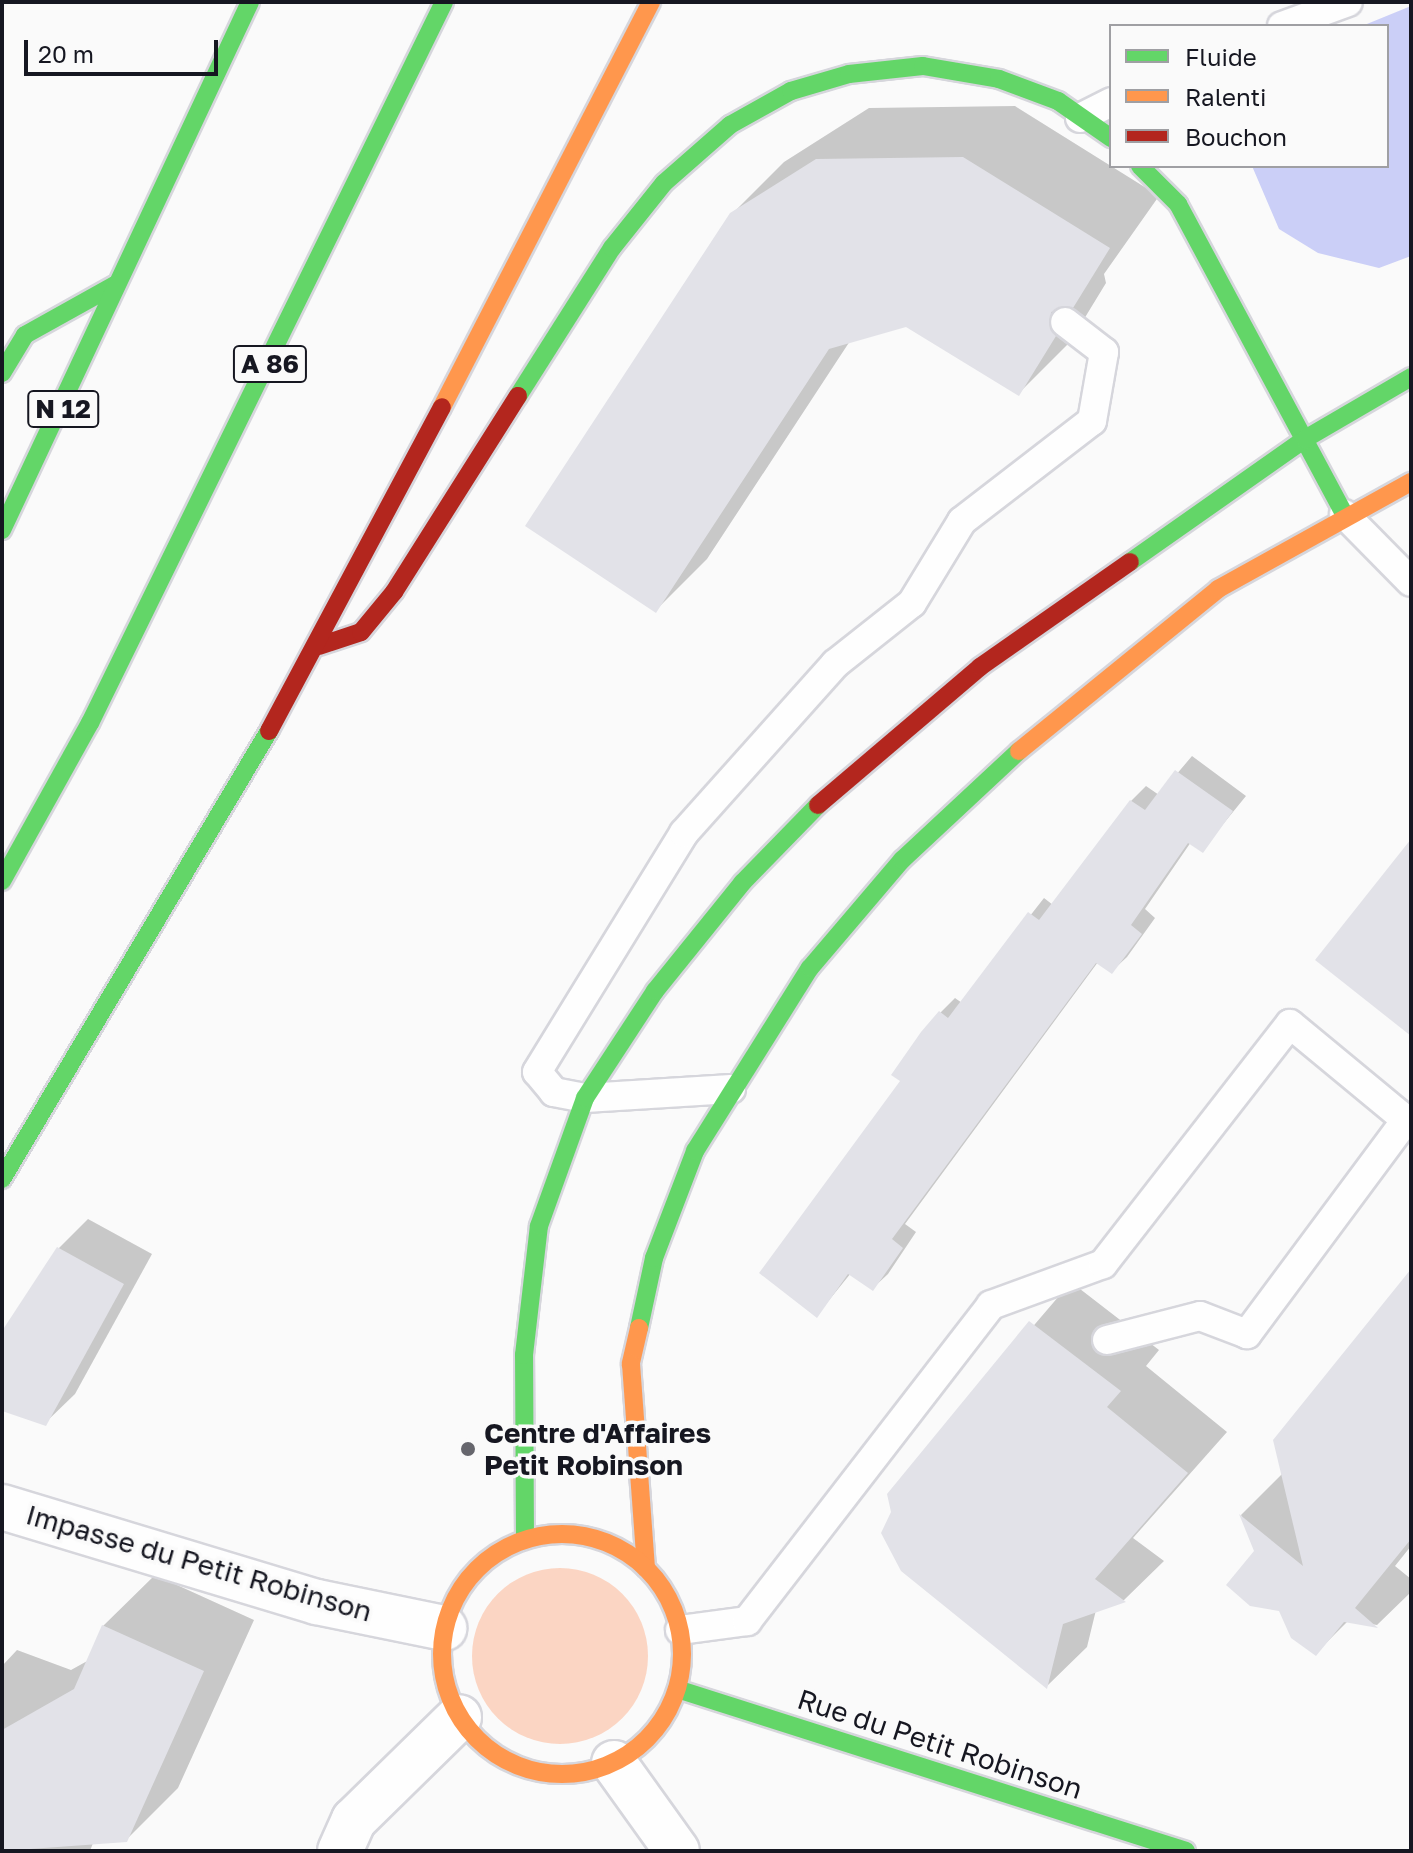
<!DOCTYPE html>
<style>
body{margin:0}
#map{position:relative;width:1413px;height:1853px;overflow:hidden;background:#fafafa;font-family:"Golos Text",sans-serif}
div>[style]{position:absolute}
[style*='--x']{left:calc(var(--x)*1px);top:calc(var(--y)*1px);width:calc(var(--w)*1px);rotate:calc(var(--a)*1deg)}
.green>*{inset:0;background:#fbd5c3}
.round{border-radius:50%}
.water>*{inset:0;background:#cbcff7}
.shadow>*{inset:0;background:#0003}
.building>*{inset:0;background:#e2e2e8}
.roads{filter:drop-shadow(2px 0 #d6d6dc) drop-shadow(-2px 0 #d6d6dc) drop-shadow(0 2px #d6d6dc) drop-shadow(0 -2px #d6d6dc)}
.lane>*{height:28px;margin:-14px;padding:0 14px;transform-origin:14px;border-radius:14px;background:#fefefe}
.street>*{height:44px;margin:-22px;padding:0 22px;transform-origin:22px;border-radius:22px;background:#fefefe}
.fast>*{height:18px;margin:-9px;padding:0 9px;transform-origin:9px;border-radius:9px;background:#63d668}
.slow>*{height:18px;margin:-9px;padding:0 9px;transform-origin:9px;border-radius:9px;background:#ff974d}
.slow>.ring{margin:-9px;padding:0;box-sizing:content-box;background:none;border:18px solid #ff974d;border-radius:50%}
.jam>*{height:18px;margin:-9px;padding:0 9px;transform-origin:9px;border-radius:9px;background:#b3261e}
.dots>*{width:22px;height:22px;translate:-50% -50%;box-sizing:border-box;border:4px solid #fafafa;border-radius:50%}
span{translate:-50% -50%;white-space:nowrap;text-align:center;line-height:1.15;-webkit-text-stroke:7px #fafafa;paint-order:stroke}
.shield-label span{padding:2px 6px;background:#fafafa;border:2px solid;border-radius:6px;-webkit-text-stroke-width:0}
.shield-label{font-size:26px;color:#161721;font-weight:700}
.poi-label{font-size:28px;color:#161721;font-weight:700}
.left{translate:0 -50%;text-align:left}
.street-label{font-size:28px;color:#161721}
.frame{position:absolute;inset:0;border:4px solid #161721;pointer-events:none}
.legend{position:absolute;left:1109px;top:24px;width:280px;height:144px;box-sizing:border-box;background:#fafafa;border:2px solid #9f9fa3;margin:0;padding:10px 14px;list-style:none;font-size:24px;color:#161721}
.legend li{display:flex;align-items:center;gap:16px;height:40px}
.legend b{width:40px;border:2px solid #9f9fa3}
.scale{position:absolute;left:24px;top:40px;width:194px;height:36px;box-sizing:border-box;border:4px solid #161721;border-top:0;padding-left:10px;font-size:24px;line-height:28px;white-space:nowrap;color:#161721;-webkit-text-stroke:6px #fafafa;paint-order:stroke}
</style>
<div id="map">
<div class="green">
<div class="round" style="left:472px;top:1568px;width:176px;height:176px"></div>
</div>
<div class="water">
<div style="clip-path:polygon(1411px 6px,1411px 256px,1379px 268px,1318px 253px,1279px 229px,1252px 166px,1387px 166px,1387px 26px,1362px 26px)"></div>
</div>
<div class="shadow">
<div style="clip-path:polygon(1015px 106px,1159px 196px,1104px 274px,1106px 283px,1070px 342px,1018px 394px,906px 324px,850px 341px,707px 559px,656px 610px,732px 214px,784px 162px,869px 108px)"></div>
<div style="clip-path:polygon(1192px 756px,1246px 796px,1202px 850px,1191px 842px,1145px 909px,1155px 918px,1127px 957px,1112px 971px,1098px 962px,905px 1224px,916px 1232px,888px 1274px,873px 1288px,851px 1273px,817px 1315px,903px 1080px,940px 1013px,955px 998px,962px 1003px,1044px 898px,1053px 905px,1131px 801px,1146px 786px,1159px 795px)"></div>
<div style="clip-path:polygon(88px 1219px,152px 1254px,75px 1394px,45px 1423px,2px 1409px,2px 1334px,58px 1249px)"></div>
<div style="clip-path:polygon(1411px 1270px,1411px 1546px,1395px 1566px,1411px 1579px,1411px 1592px,1377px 1625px,1349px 1620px,1316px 1653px,1241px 1515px,1283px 1473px)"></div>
<div style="clip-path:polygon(1071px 1282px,1159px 1350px,1146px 1366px,1227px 1432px,1133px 1538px,1164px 1561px,1124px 1600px,1096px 1610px,1087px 1647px,1047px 1686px,893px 1512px,889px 1495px)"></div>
<div style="clip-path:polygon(155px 1575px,254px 1620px,178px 1788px,126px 1840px,93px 1843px,90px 1851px,2px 1851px,2px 1666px,17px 1650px,71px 1670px,89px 1660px,103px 1626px)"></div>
</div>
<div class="building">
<div style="clip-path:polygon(963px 157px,1110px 248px,1073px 308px,1051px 312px,1056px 336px,1019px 396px,906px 327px,829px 349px,656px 613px,525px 526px,730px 213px,816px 159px)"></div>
<div style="clip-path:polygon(1175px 770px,1233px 811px,1203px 853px,1188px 843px,1131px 925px,1142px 934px,1112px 974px,1096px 963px,892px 1239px,903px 1248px,873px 1291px,848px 1274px,817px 1318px,759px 1273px,900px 1081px,891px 1075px,921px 1032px,939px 1011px,948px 1018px,1028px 912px,1039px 920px,1130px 800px,1145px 810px)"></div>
<div style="clip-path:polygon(1411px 839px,1411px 1036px,1315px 960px)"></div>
<div style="clip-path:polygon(57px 1247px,124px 1284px,46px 1426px,2px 1411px,2px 1331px)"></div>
<div style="clip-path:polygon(1411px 1269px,1411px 1539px,1355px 1608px,1378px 1628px,1344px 1622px,1316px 1656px,1291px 1638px,1279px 1611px,1250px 1606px,1226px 1585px,1254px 1551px,1239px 1514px,1303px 1566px,1273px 1440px)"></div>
<div style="clip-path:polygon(1029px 1321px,1121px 1391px,1107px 1407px,1188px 1473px,1095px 1579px,1126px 1602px,1063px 1624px,1047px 1689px,901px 1571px,881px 1533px,891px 1512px,887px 1494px)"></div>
<div style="clip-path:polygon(102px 1625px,204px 1671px,127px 1842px,2px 1851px,2px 1730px,74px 1689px)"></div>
</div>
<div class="roads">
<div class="lane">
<div style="--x:1282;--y:26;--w:70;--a:-20"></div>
<div style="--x:1080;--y:118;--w:35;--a:-27"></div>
<div style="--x:1344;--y:514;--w:95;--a:45.4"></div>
<div style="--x:731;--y:1089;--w:146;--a:176.5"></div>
<div style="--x:585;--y:1098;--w:32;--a:-169"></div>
<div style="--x:554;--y:1092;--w:26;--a:-130"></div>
<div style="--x:537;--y:1072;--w:281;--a:-58.4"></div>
<div style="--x:684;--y:833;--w:227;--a:-48.2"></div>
<div style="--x:835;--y:664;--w:98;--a:-38.4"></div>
<div style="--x:912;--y:603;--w:96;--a:-58.6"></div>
<div style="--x:962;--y:521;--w:164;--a:-37.6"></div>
<div style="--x:1092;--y:421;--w:70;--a:-80.1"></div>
<div style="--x:1104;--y:352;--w:49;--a:-142.4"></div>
<div style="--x:680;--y:1630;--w:68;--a:-7.7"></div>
<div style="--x:747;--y:1621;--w:399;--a:-52.3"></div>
<div style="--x:991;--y:1305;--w:119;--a:-20.1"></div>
<div style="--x:1103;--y:1264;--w:304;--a:-52.1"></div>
<div style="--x:1290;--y:1024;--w:151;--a:39.6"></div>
<div style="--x:1406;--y:1120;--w:267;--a:126.6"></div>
<div style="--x:1247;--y:1334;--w:50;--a:-159"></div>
<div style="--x:1200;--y:1316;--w:96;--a:165.5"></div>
</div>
<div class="street">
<div style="--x:2;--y:1507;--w:329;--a:16.8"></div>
<div style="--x:317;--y:1602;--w:130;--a:11.6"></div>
<div style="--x:614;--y:1763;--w:108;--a:54.4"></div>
<div style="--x:340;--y:1851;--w:34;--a:-66"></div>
<div style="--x:354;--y:1820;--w:147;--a:-44.4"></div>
</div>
<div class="fast">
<div style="--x:1140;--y:166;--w:54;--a:45"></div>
<div style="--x:1178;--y:204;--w:352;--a:61.8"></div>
<div style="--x:2;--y:373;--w:44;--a:-58.8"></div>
<div style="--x:25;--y:335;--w:103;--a:-29.1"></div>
<div style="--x:518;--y:396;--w:175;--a:-57.6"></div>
<div style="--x:612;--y:248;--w:83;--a:-51.3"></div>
<div style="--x:664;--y:183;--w:88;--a:-41.3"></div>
<div style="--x:730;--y:125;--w:70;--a:-29.1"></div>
<div style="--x:791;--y:91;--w:60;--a:-16.3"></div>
<div style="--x:849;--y:74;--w:74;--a:-6.2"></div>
<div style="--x:923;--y:66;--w:77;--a:9.7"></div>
<div style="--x:999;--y:79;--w:63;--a:20.4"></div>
<div style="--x:1058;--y:101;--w:65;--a:34.9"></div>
<div style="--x:2;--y:530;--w:583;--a:-64.84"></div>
<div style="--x:1130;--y:562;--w:214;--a:-35.1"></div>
<div style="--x:1305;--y:439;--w:123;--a:-30.3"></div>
<div style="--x:2;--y:881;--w:181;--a:-60.9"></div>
<div style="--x:90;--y:723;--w:803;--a:-63.85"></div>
<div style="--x:2;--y:1179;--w:522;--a:-59.21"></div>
<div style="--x:639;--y:1328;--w:72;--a:-77.9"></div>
<div style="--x:654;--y:1258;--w:115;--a:-69"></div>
<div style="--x:695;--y:1151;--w:216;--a:-57.9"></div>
<div style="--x:810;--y:968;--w:142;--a:-49.6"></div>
<div style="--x:902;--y:860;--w:160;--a:-43"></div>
<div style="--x:525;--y:1539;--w:184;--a:-90.3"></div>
<div style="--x:524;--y:1355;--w:130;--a:-83.4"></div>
<div style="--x:539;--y:1226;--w:136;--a:-70.2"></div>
<div style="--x:585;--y:1098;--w:128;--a:-56.8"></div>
<div style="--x:655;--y:991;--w:139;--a:-51.1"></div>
<div style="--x:742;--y:883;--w:109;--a:-45.7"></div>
<div style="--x:677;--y:1689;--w:534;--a:17.65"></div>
</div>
<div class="slow">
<div style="--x:442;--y:407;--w:456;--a:-62.7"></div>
<div style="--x:1019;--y:751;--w:257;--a:-39.1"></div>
<div style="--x:1218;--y:589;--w:221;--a:-29"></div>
<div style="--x:639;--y:1328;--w:37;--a:103"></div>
<div style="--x:631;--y:1364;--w:205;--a:85.8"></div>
<div class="ring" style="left:442px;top:1534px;width:222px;height:222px"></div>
</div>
<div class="jam">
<div style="--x:319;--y:646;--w:44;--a:-18.4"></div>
<div style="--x:361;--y:632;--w:52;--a:-50.5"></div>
<div style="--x:394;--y:592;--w:232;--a:-57.7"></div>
<div style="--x:269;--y:731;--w:367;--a:-61.9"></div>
<div style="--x:818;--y:805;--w:213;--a:-40.4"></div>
<div style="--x:980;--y:667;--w:183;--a:-35"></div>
</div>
</div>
<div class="dots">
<div style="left:468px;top:1449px;background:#66666d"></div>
</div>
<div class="shield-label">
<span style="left:270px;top:364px">A 86</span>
<span style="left:63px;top:409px">N 12</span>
</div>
<div class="poi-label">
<span class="left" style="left:484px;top:1449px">Centre d'Affaires<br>Petit Robinson</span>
</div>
<div class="street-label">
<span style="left:199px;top:1563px;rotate:16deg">Impasse du Petit Robinson</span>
<span style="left:940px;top:1744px;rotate:18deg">Rue du Petit Robinson</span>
</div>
<div class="frame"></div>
<ul class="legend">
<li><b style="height:10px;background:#63d668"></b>Fluide</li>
<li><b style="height:10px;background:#ff974d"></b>Ralenti</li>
<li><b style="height:10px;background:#b3261e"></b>Bouchon</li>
</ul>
<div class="scale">20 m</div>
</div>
